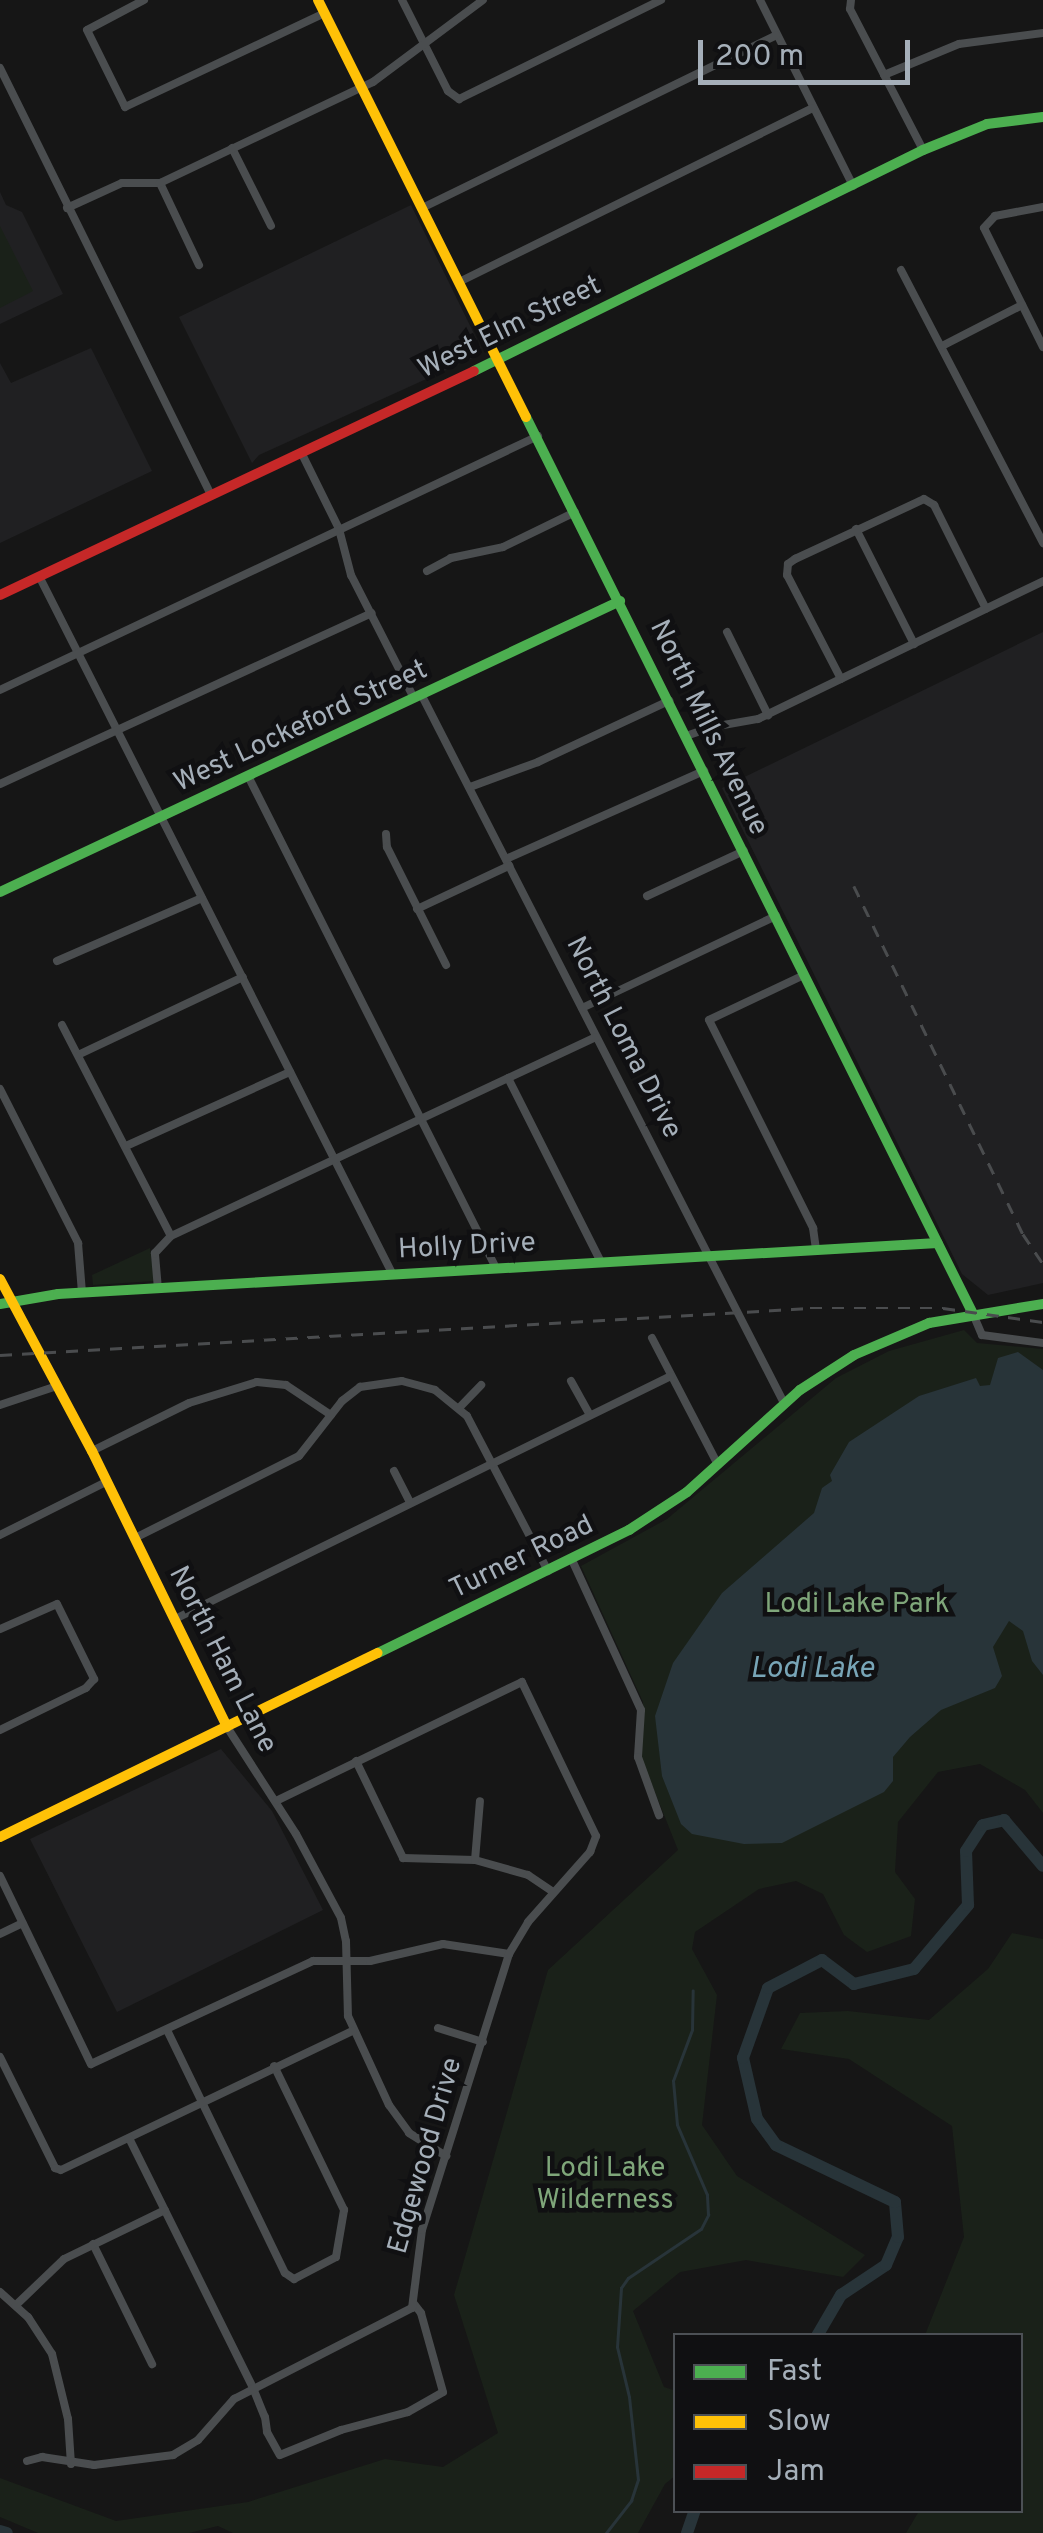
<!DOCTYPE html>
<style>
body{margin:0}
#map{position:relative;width:1043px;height:2533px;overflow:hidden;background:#161616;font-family:Overpass,sans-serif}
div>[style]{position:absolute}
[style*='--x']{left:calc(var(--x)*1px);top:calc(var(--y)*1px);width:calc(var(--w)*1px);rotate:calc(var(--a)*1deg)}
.built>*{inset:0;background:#202022}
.green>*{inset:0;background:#1a2119}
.water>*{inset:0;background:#283439}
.stream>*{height:2.5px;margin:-1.25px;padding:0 1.25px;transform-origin:1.25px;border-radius:1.25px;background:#283439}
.river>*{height:12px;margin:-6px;padding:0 6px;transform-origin:6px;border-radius:6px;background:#283439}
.street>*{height:8px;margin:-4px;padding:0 4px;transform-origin:4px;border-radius:4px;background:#4a4d4f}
.fast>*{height:10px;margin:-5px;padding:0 5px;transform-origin:5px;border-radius:5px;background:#4caf50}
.slow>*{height:10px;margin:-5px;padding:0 5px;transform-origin:5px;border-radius:5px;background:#ffc107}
.jam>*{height:10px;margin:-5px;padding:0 5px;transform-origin:5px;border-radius:5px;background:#c62828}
.rail>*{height:2.5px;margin-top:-1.25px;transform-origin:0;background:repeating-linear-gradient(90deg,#4a4c4e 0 12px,transparent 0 22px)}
span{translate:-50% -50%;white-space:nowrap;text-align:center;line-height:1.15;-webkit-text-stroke:9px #101012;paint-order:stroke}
.street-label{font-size:28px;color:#a5afb9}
.park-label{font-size:28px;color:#7fa67a}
.water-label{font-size:30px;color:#78a5b7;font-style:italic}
.legend{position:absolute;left:673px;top:2333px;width:350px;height:180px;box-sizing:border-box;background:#101012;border:2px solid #4c5055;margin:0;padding:12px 18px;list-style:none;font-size:30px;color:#a5afb9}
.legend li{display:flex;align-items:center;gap:20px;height:50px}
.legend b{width:50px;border:2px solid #4c5055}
.scale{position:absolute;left:698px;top:40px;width:212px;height:45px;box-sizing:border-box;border:5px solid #a5afb9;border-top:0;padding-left:12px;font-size:30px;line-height:35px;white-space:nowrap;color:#a5afb9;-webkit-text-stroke:8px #101012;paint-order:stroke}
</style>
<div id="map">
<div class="built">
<div style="clip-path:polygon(0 192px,6px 205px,22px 212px,63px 294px,0 324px)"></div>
<div style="clip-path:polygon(411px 205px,481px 348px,479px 355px,259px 455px,252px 463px,179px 317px)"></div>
<div style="clip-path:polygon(91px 348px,152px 471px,0 543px,0 363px,11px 383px)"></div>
<div style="clip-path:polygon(1043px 632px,1043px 1283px,988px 1295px,962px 1274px,722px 788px)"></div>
<div style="clip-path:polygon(221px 1749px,272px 1811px,323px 1910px,117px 2012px,30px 1839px)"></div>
</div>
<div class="green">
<div style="clip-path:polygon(0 226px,33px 291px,0 308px)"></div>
<div style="clip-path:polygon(150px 1248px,154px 1281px,93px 1285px,92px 1275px)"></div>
<div style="clip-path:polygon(964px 1330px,977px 1343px,1043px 1349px,1043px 1813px,1025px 1790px,980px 1764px,938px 1772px,898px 1822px,895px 1872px,915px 1899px,911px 1936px,867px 1952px,844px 1935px,823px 1894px,796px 1881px,759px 1889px,695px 1932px,692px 1949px,717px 1995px,702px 2125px,737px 2176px,865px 2255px,843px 2277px,746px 2260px,680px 2272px,633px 2311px,664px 2387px,676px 2391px,675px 2476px,665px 2484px,638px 2533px,233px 2533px,218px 2526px,189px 2533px,38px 2533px,0 2517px,0 2478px,116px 2521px,248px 2502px,385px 2459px,443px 2467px,498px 2433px,454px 2295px,548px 1970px,678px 1850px,641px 1757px,643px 1702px,581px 1566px,667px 1519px,836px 1378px,889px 1351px)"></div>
<div style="clip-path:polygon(1012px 1933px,1043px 1939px,1043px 2533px,906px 2533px,919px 2511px,1020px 2510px,1020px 2336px,925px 2335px,964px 2237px,952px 2126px,849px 2059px,781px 2049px,800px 2013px,848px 2011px,929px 2020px,988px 1969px)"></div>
</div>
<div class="water">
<div style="clip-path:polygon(1018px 1352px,1043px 1370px,1043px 1675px,1032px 1661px,1023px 1631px,1009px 1621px,993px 1647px,1002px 1676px,995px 1688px,941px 1710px,910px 1737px,893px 1757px,893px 1781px,884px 1792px,782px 1843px,744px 1844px,692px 1834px,681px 1824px,662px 1776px,655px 1716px,673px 1663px,722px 1593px,814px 1513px,822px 1488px,832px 1481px,830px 1475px,849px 1442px,919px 1396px,976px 1378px,980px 1386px,990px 1385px,998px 1358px)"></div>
</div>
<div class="stream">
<div style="--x:606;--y:2533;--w:41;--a:-52"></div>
<div style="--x:631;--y:2501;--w:22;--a:-72"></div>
<div style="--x:638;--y:2480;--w:83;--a:-96.2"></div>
<div style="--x:629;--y:2397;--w:51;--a:-103.5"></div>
<div style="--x:617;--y:2347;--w:59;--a:-86.1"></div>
<div style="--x:621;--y:2288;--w:12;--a:-55"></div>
<div style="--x:628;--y:2278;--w:88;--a:-33.9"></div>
<div style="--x:701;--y:2229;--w:16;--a:-63"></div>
<div style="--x:708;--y:2215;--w:20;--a:-93"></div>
<div style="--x:707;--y:2195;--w:76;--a:-113.2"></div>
<div style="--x:677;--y:2125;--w:44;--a:-95.2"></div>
<div style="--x:673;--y:2081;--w:54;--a:-69.6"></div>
<div style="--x:692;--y:2030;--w:39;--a:-89"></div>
</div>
<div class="river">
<div style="--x:817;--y:2336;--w:48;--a:-59.7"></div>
<div style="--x:841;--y:2295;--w:54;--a:-33.7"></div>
<div style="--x:886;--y:2265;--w:30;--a:-67"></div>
<div style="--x:898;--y:2237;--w:35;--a:-95"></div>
<div style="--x:895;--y:2202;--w:132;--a:-154.4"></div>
<div style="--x:776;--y:2145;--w:32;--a:-126"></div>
<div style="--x:757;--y:2119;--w:63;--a:-102.9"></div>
<div style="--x:743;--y:2058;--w:74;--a:-70.3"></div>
<div style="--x:768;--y:1988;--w:61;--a:-27.4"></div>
<div style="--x:822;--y:1960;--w:40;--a:37"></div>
<div style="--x:854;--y:1984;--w:62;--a:-14"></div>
<div style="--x:914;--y:1969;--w:84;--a:-49.8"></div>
<div style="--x:968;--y:1905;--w:54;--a:-92.1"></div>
<div style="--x:966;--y:1851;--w:31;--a:-57"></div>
<div style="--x:983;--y:1825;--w:22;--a:-13"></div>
<div style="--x:1004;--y:1820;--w:60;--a:49.7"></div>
<div style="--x:0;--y:2531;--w:7;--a:16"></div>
<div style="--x:687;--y:2533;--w:24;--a:-71"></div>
</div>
<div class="street">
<div style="--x:144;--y:0;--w:64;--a:152.2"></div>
<div style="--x:87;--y:30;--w:86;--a:63.7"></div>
<div style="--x:125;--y:107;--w:221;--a:-25.2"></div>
<div style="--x:402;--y:0;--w:102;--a:63.2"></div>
<div style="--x:448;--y:91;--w:14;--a:36"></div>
<div style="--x:459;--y:99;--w:225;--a:-26.1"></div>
<div style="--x:760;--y:0;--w:208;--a:63.4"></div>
<div style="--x:851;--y:0;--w:9;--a:96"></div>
<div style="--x:850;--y:9;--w:159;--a:62.6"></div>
<div style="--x:0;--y:68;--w:476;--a:63.7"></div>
<div style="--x:884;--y:75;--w:81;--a:-22.5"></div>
<div style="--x:959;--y:44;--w:85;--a:-7.5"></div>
<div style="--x:232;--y:148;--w:87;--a:63.4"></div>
<div style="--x:160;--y:183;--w:91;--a:64.6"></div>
<div style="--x:1043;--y:207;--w:49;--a:169.4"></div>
<div style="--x:995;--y:216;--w:16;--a:133"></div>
<div style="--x:984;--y:228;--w:133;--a:63.6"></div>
<div style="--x:67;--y:208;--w:60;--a:-24.4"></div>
<div style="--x:122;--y:183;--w:38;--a:0"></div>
<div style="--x:160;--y:183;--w:236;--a:-25.4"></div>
<div style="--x:373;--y:82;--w:137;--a:-36.7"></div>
<div style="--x:422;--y:208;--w:394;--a:-26"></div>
<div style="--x:901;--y:270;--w:308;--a:62.5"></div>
<div style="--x:459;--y:282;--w:394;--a:-26.2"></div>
<div style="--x:942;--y:346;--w:90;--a:-27.1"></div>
<div style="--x:301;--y:452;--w:86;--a:63.7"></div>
<div style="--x:339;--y:529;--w:48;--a:75.4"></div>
<div style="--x:351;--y:575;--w:138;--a:62.9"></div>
<div style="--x:856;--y:529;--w:129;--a:63.2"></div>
<div style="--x:427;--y:571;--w:27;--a:-28"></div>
<div style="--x:451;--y:558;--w:53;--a:-11.9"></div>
<div style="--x:503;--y:547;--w:80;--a:-25.9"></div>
<div style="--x:39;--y:576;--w:781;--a:63.14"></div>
<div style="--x:727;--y:632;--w:93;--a:63.7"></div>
<div style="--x:841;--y:679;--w:117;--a:-117.4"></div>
<div style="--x:787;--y:575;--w:11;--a:-85"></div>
<div style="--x:788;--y:564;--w:9;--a:-36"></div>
<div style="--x:795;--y:559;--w:142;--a:-24.9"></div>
<div style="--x:924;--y:499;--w:12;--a:31"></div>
<div style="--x:934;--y:505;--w:116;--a:63.4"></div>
<div style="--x:0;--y:690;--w:595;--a:-25.27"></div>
<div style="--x:421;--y:694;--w:797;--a:62.89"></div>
<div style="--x:686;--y:736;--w:28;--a:-19"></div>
<div style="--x:712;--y:727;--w:47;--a:-9.9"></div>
<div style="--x:758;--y:719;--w:317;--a:-25.8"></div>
<div style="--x:248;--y:776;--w:551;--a:63.25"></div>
<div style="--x:0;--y:784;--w:409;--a:-24.7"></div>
<div style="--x:470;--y:787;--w:72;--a:-20.2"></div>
<div style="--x:538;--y:762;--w:145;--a:-25"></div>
<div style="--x:386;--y:834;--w:13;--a:86"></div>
<div style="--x:387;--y:847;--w:132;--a:63.4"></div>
<div style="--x:506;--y:859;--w:217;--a:-24"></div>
<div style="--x:647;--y:896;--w:107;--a:-24.9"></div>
<div style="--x:417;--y:909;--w:102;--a:-25.1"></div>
<div style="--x:57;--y:961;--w:158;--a:-23.5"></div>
<div style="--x:804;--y:975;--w:105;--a:154.7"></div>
<div style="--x:709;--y:1020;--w:233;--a:63.4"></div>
<div style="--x:813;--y:1228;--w:22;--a:82"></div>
<div style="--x:582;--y:1008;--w:215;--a:-25.4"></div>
<div style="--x:62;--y:1025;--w:237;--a:62.7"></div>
<div style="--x:80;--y:1054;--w:180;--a:-25.3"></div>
<div style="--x:508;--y:1078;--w:206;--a:63.2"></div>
<div style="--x:0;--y:1089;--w:173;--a:63.1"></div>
<div style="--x:78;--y:1243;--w:50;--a:85.4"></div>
<div style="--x:126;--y:1146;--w:180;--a:-24.3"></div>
<div style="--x:158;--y:1289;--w:36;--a:-95"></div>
<div style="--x:155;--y:1253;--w:23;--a:-47"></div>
<div style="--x:171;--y:1236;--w:469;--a:-25.1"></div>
<div style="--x:973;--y:1314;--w:23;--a:67"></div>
<div style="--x:982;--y:1335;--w:62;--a:7.5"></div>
<div style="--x:652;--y:1338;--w:143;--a:62.5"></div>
<div style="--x:571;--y:1381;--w:39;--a:61"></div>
<div style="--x:0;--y:1405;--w:60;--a:-18.4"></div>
<div style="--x:459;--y:1408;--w:32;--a:-46"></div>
<div style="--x:92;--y:1451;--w:108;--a:-26.3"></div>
<div style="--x:189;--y:1403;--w:71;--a:-17.2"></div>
<div style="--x:257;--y:1382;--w:29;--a:6"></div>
<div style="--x:286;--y:1385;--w:54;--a:33.7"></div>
<div style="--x:394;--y:1471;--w:35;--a:63"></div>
<div style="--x:0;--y:1535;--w:119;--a:-26.6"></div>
<div style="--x:135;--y:1538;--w:183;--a:-26.6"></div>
<div style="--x:299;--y:1456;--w:70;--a:-52"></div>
<div style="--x:342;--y:1401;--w:23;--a:-38"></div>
<div style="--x:360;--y:1387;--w:42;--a:-8.1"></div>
<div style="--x:402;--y:1381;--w:34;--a:15"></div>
<div style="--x:435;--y:1390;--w:41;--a:39.1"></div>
<div style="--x:467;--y:1416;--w:175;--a:62.4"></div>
<div style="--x:572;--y:1560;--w:165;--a:65.3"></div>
<div style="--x:641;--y:1710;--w:47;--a:93.7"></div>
<div style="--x:638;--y:1757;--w:62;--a:70.1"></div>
<div style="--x:175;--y:1619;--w:552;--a:-26.1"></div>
<div style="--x:0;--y:1629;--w:62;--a:-23.7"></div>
<div style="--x:57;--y:1604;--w:84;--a:63.7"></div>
<div style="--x:94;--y:1679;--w:12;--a:132"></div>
<div style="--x:86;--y:1688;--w:96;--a:154"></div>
<div style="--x:227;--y:1727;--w:127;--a:57.2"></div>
<div style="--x:296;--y:1834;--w:95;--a:61.8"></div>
<div style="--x:341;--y:1918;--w:24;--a:78"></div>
<div style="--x:346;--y:1941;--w:75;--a:88.5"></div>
<div style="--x:348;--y:2016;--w:98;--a:65.3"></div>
<div style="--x:389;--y:2105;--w:34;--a:54"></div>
<div style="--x:409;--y:2133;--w:44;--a:31.9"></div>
<div style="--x:356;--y:1761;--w:108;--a:64.1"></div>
<div style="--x:403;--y:1858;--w:72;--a:1.6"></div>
<div style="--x:475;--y:1860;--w:55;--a:15.8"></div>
<div style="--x:528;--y:1875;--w:30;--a:34"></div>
<div style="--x:475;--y:1860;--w:59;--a:-85.2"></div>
<div style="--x:0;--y:1876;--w:209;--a:64.2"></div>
<div style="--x:91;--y:2064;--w:245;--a:-24.9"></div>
<div style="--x:313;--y:1961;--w:57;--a:0"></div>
<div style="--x:370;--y:1961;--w:75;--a:-13.1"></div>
<div style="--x:443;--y:1944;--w:67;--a:8.6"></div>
<div style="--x:0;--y:1934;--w:25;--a:-26"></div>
<div style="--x:438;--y:2028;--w:47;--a:17.3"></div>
<div style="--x:167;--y:2030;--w:270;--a:64.1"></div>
<div style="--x:285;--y:2273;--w:11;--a:34"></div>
<div style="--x:294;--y:2279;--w:47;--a:-27.6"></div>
<div style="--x:336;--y:2257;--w:48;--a:-80.3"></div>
<div style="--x:344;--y:2210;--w:160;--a:-115.9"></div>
<div style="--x:0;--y:2057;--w:124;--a:63.6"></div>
<div style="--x:55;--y:2168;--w:6;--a:18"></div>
<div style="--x:61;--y:2170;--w:323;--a:-25.5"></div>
<div style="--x:129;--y:2138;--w:279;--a:63.6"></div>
<div style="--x:253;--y:2388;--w:31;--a:68"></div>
<div style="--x:265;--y:2417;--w:15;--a:82"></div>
<div style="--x:267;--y:2432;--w:26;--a:61"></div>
<div style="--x:280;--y:2455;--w:66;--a:-22.3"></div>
<div style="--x:341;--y:2430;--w:69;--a:-15"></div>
<div style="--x:408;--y:2412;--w:40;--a:-29.7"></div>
<div style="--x:443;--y:2392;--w:82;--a:-105.6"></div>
<div style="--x:421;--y:2313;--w:11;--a:-128"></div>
<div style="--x:93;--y:2244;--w:134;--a:63.8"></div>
<div style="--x:0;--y:2292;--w:38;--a:42"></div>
<div style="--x:28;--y:2317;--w:44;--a:57"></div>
<div style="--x:52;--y:2354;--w:67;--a:76.2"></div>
<div style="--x:68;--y:2419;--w:45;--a:86.2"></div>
<div style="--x:16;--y:2305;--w:66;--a:-43.8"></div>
<div style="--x:64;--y:2259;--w:112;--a:-25.9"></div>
<div style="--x:27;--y:2461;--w:16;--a:-15"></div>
<div style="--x:42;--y:2457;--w:53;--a:8.7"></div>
<div style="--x:94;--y:2465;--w:80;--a:-7.2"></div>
<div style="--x:173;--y:2455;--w:29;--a:-31"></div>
<div style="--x:198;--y:2440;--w:55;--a:-48.7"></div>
<div style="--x:234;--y:2399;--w:200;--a:-27.1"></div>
<div style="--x:412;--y:2308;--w:79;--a:-82.7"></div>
<div style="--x:422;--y:2230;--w:289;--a:-72.5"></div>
<div style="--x:509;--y:1954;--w:37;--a:-59"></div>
<div style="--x:528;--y:1922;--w:94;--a:-48.5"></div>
<div style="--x:590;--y:1852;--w:17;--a:-69"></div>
<div style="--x:596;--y:1836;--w:171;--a:-115.7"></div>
<div style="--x:522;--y:1682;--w:273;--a:154.2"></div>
</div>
<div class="fast">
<div style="--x:474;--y:371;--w:500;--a:-26.21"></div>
<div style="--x:923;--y:150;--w:69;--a:-22.1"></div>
<div style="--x:987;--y:124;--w:56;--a:-7.1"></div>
<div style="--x:526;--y:417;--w:1002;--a:63.51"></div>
<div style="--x:0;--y:892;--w:685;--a:-25.14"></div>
<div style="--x:0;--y:1304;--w:59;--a:-9.8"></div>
<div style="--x:58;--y:1294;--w:881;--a:-3.32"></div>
<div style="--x:378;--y:1653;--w:280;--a:-26.1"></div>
<div style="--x:629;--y:1530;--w:69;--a:-33.2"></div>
<div style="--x:687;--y:1492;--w:152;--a:-42.1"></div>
<div style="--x:800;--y:1390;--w:64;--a:-32.9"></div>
<div style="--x:854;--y:1355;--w:82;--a:-23.1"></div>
<div style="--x:929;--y:1323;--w:116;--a:-9.5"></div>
</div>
<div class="slow">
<div style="--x:318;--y:0;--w:466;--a:63.5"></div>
<div style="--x:0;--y:1279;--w:195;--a:61.9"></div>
<div style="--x:92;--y:1451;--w:307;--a:63.9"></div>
<div style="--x:0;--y:1837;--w:420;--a:-26"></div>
</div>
<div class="jam">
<div style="--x:0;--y:595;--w:524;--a:-25.29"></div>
</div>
<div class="rail">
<div style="--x:854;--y:886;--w:387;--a:64.1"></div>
<div style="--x:1023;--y:1234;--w:36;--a:56"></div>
<div style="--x:0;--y:1355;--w:811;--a:-3.32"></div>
<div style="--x:810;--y:1308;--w:133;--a:0"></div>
<div style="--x:943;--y:1308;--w:101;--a:8"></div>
</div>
<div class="street-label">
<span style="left:510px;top:328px;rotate:-26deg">West Elm Street</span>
<span style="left:301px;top:727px;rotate:-25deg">West Lockeford Street</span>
<span style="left:708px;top:728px;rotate:64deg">North Mills Avenue</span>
<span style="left:623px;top:1038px;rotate:63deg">North Loma Drive</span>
<span style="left:467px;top:1247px;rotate:-3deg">Holly Drive</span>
<span style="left:522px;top:1558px;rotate:-26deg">Turner Road</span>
<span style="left:222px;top:1660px;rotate:63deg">North Ham Lane</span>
<span style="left:426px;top:2156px;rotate:-74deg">Edgewood Drive</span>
</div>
<div class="park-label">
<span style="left:857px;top:1605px">Lodi Lake Park</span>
<span style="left:605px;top:2185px">Lodi Lake<br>Wilderness</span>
</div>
<div class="water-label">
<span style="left:812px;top:1670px">Lodi Lake</span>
</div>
<ul class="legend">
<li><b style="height:12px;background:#4caf50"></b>Fast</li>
<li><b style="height:12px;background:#ffc107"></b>Slow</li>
<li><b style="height:12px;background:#c62828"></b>Jam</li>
</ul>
<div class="scale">200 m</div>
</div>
